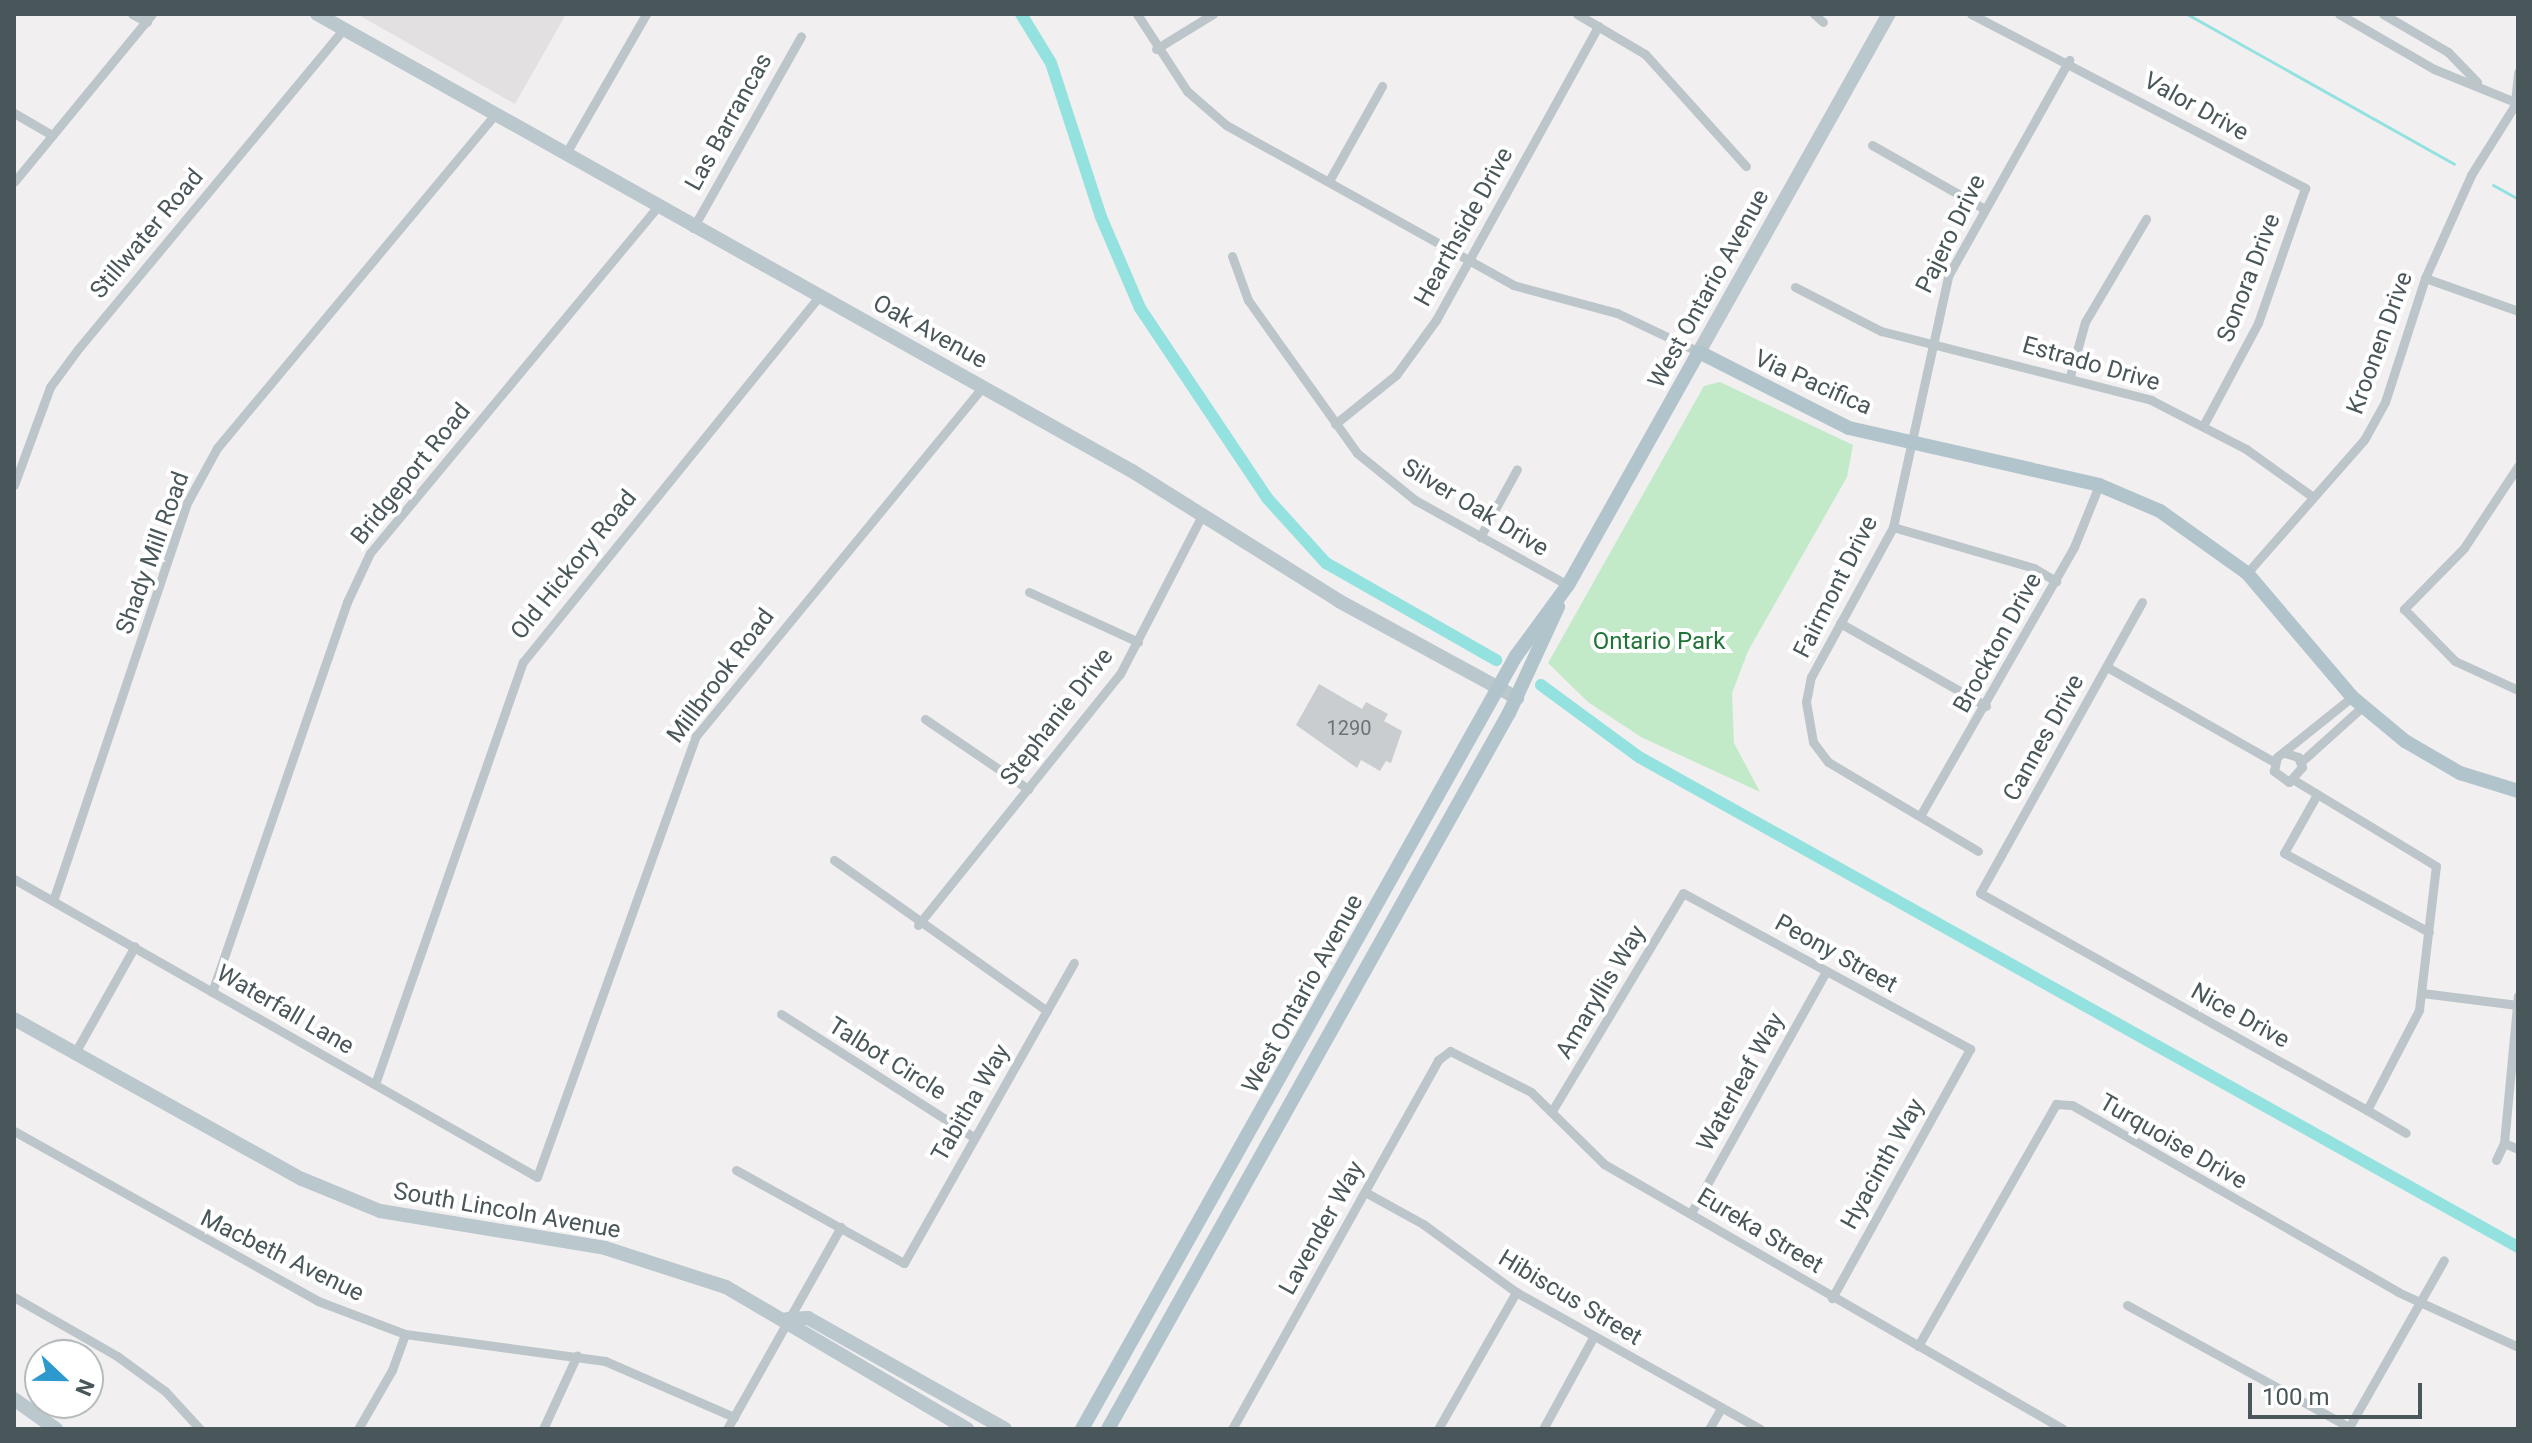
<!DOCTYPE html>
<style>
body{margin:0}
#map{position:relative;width:2532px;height:1443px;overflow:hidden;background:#f1eff0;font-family:Roboto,sans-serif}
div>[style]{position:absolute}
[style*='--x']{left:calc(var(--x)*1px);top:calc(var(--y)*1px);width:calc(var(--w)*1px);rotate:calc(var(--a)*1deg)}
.education>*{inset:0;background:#e2e0e1}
.green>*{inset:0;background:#c2eac8}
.stream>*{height:3px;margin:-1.5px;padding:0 1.5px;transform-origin:1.5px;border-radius:1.5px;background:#94e2e0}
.canal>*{height:12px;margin:-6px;padding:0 6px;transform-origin:6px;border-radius:6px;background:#94e2e0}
.building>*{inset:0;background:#c9cdd0}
.street>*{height:9px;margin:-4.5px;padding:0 4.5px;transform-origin:4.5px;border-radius:4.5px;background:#bcc6ca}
.secondary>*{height:14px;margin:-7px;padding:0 7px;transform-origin:7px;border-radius:7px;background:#bac7cc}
.primary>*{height:14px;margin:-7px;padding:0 7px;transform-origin:7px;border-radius:7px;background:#b2c4cb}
span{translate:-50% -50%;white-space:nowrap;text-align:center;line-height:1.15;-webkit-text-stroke:8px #fff;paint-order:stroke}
.number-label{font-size:20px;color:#697478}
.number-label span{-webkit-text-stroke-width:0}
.street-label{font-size:24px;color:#49565a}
.park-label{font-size:24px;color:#217437}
.frame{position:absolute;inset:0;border:16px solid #49565a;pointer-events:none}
.north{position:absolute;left:24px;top:1339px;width:80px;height:80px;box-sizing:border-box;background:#fff;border:2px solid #b6bbbd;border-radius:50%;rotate:112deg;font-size:22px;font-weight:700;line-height:32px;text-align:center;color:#49565a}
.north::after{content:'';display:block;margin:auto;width:28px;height:36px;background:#2d99cd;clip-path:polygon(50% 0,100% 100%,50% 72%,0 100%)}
.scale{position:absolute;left:2248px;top:1383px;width:174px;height:36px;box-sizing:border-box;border:4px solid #49565a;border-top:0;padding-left:10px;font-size:24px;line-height:28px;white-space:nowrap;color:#49565a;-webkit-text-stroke:6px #fff;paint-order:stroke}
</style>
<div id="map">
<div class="education">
<div style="clip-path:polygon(357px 14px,566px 14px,515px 104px)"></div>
</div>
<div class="green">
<div style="clip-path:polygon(1720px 382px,1853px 445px,1847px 477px,1748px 651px,1732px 693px,1734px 743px,1760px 792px,1641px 737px,1588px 702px,1548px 663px,1704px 386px)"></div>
</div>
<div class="stream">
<div style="--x:2187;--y:14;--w:306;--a:29.3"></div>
<div style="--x:2493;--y:185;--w:29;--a:29"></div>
</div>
<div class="canal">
<div style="--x:1021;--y:14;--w:57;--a:58.5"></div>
<div style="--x:1051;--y:63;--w:162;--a:72"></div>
<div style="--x:1101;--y:217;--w:99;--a:66.8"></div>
<div style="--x:1140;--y:308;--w:229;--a:56.2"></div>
<div style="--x:1267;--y:498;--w:88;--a:47.8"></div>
<div style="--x:1326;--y:563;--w:196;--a:29.7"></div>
<div style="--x:1541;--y:685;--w:122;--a:36.3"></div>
<div style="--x:1639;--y:757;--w:1006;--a:29.14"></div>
</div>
<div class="building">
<div style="clip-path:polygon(1319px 684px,1362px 709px,1366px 702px,1388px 714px,1384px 721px,1402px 731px,1391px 763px,1386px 761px,1380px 771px,1361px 760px,1357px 768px,1296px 725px)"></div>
</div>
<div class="street">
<div style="--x:132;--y:14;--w:17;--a:28"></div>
<div style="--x:1137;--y:14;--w:92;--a:57"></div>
<div style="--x:1187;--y:91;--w:52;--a:41.1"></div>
<div style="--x:1226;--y:125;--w:329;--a:29.1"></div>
<div style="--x:1513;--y:285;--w:108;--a:15.1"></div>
<div style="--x:1617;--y:313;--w:91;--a:25.4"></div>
<div style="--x:1577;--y:14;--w:79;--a:30.5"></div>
<div style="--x:1645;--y:54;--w:151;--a:48"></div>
<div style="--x:1814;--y:14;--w:12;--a:42"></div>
<div style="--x:1971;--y:14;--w:377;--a:27.5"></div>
<div style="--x:2305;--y:188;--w:143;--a:109.2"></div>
<div style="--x:2258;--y:323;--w:115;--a:118.1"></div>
<div style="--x:2339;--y:14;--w:110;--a:30.1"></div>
<div style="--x:2434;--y:69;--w:87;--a:22.2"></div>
<div style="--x:2383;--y:14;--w:75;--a:30.3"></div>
<div style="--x:2448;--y:52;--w:42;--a:46"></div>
<div style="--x:1156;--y:49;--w:67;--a:-31.6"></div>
<div style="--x:2515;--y:102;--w:30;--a:-84"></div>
<div style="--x:14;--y:113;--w:44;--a:30.1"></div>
<div style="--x:1872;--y:145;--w:128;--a:29.6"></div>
<div style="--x:565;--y:155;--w:163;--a:-60.1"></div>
<div style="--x:1329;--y:181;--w:109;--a:-60.8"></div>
<div style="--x:14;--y:182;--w:217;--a:-50.6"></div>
<div style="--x:693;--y:228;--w:220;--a:-60.6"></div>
<div style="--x:1232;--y:256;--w:47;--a:70"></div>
<div style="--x:1248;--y:300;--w:188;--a:54.5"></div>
<div style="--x:1357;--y:453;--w:75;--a:39"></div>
<div style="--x:1415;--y:500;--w:175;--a:29.1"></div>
<div style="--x:2425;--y:278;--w:99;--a:19.5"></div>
<div style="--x:1795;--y:287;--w:97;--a:27.1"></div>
<div style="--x:1881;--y:331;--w:279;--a:14.3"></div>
<div style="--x:2151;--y:400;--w:107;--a:27.3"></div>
<div style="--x:2246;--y:449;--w:82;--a:35.6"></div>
<div style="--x:2070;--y:376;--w:56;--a:-74.5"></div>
<div style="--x:2085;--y:322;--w:120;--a:-59.4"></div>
<div style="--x:1335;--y:424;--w:78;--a:-38.8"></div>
<div style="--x:1396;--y:375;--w:68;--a:-54"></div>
<div style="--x:1436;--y:320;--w:336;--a:-61.1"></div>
<div style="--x:2518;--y:466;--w:98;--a:123.4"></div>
<div style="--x:2464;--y:548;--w:86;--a:134.5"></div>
<div style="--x:2404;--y:609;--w:73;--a:45.6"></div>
<div style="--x:2455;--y:661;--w:69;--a:24.7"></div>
<div style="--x:14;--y:485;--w:104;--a:-69.8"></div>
<div style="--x:50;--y:387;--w:47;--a:-53.6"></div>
<div style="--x:78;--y:349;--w:416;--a:-50.3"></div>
<div style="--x:1893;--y:527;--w:147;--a:16.2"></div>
<div style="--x:2034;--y:568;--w:26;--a:31"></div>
<div style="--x:1480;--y:537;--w:77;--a:-61.4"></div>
<div style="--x:2247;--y:573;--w:177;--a:-48.7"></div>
<div style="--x:2364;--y:440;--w:43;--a:-61.1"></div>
<div style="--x:2385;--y:402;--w:130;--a:-72.1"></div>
<div style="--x:2425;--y:278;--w:113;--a:-65.9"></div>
<div style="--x:2471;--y:175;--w:89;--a:-57.9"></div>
<div style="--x:1029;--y:592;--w:120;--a:24.6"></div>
<div style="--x:2142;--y:602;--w:333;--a:119.1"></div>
<div style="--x:1980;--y:893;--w:444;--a:29.3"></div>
<div style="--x:2367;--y:1110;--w:113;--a:-62.5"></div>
<div style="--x:2419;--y:1010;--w:145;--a:-83.3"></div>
<div style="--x:2436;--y:866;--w:166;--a:-148.8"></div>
<div style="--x:1840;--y:623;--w:168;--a:29.6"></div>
<div style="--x:2107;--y:667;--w:192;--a:29.6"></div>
<div style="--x:925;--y:719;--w:125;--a:34.2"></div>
<div style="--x:2285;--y:753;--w:14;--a:17"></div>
<div style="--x:2298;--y:757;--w:11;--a:68"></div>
<div style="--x:2302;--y:767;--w:20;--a:131"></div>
<div style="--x:2289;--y:782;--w:19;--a:-144"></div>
<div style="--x:2274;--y:771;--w:14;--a:-78"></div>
<div style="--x:2277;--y:757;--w:96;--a:-38.7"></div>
<div style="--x:2301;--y:762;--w:82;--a:-42"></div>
<div style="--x:2315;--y:798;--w:63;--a:119.4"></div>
<div style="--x:2284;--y:853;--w:165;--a:28.6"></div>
<div style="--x:1920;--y:816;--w:310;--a:-60.2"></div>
<div style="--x:2074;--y:547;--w:67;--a:-68"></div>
<div style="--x:1978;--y:851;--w:174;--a:-149.3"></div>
<div style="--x:1828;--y:762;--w:25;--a:-127"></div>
<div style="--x:1813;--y:742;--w:41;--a:-99.9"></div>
<div style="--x:1806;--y:702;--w:25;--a:-79"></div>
<div style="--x:1811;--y:677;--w:171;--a:-61.3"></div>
<div style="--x:1893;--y:527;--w:257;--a:-77.6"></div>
<div style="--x:1948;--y:276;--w:248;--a:-60.7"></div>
<div style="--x:834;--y:860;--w:261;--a:35.3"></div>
<div style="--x:14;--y:879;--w:602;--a:29.67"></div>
<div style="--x:537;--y:1177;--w:469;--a:-70.2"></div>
<div style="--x:696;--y:736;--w:452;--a:-50.6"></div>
<div style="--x:53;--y:901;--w:422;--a:-71.4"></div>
<div style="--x:188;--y:501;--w:60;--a:-61.3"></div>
<div style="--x:217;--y:448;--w:433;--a:-50.2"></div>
<div style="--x:918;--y:925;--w:322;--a:-51.2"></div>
<div style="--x:1120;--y:674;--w:177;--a:-62.7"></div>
<div style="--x:212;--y:992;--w:413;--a:-70.9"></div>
<div style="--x:347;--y:602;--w:54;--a:-64.9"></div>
<div style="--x:370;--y:553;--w:448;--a:-50.3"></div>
<div style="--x:2422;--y:993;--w:96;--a:7.2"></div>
<div style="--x:781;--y:1014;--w:228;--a:32.6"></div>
<div style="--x:76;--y:1051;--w:120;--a:-60.7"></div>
<div style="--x:375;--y:1084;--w:447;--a:-70.7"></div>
<div style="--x:523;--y:662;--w:471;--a:-51"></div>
<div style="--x:2367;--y:1110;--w:45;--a:30.5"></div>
<div style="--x:1552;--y:1111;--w:254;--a:-59"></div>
<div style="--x:1683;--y:893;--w:327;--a:28.5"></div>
<div style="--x:1970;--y:1049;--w:285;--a:119"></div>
<div style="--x:14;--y:1131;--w:348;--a:29.2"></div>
<div style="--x:318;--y:1301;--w:93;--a:20.8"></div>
<div style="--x:405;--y:1334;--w:202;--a:7.7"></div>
<div style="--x:605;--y:1361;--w:141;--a:23.5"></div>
<div style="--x:2504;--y:1143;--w:15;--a:23"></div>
<div style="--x:2496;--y:1160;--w:19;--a:-65"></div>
<div style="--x:2504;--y:1143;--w:148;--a:-84.6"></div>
<div style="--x:736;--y:1170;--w:192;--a:29"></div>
<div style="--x:904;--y:1263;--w:345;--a:-60.5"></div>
<div style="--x:1365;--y:1192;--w:66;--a:28.9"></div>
<div style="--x:1423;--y:1224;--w:115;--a:36.2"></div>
<div style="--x:1516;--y:1292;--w:280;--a:29.3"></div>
<div style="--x:1691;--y:1213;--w:277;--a:-60.8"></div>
<div style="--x:14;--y:1297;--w:119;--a:29.8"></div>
<div style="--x:117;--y:1356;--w:59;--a:36.1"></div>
<div style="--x:165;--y:1391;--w:52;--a:47.4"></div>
<div style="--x:2127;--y:1305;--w:253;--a:28.8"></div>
<div style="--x:1918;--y:1346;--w:279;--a:-60.3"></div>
<div style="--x:2056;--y:1104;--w:16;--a:4"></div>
<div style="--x:2072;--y:1105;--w:376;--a:29.8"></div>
<div style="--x:2398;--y:1292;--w:132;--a:24.6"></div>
<div style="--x:358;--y:1429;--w:68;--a:-60"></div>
<div style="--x:392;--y:1370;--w:38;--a:-70"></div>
<div style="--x:543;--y:1429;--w:81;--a:-65.3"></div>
<div style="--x:727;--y:1429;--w:232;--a:-60.6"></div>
<div style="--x:1232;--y:1429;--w:423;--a:-60.8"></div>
<div style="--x:1438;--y:1060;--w:15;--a:-37"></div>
<div style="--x:1450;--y:1051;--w:91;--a:26.8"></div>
<div style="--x:1531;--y:1092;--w:103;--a:44.6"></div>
<div style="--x:1604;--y:1164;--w:530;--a:30"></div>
<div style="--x:1438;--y:1429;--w:158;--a:-60.3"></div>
<div style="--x:1543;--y:1429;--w:106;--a:-61.3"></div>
<div style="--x:1709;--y:1429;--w:24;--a:-60"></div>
<div style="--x:2348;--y:1429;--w:194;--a:-60.4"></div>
</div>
<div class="secondary">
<div style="--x:317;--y:14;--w:934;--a:29.28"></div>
<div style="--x:1132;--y:471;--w:244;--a:32.1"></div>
<div style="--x:1339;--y:601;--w:203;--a:28.6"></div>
<div style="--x:1699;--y:352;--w:388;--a:-60.7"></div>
<div style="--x:14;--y:1019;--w:329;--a:29.1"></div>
<div style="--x:302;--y:1179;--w:84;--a:22.3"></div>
<div style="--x:380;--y:1211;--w:228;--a:9.3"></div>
<div style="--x:605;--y:1248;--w:127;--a:17.9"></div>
<div style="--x:726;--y:1287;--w:280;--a:30.5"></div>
<div style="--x:787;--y:1319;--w:21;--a:-3"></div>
<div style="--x:808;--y:1318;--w:226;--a:29.4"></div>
<div style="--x:14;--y:1399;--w:52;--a:35.5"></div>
</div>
<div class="primary">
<div style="--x:1082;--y:1429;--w:887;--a:-60.69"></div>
<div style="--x:1516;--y:656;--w:88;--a:-53.8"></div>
<div style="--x:1568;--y:585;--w:267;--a:-60.7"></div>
<div style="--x:1699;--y:352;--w:168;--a:26.9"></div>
<div style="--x:1849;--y:428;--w:256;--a:12.8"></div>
<div style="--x:2099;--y:485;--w:66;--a:23.1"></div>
<div style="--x:2160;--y:511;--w:107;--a:35.5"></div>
<div style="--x:2247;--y:573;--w:162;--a:49.7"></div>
<div style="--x:2352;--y:697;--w:69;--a:39.7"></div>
<div style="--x:2405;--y:741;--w:64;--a:30.2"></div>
<div style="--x:2460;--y:773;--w:61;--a:17.2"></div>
<div style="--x:1108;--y:1429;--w:821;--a:-60.75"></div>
<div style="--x:1509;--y:713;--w:117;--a:-65.2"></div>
</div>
<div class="number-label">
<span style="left:1349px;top:728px">1290</span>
</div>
<div class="street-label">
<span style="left:2196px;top:107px;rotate:29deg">Valor Drive</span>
<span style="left:729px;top:122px;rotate:-61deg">Las Barrancas</span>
<span style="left:1464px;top:227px;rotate:-61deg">Hearthside Drive</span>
<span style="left:147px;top:234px;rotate:-50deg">Stillwater Road</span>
<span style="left:1951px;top:234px;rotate:-64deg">Pajero Drive</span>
<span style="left:2249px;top:278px;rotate:-69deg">Sonora Drive</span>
<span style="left:1709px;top:289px;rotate:-61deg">West Ontario Avenue</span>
<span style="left:930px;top:332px;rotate:29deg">Oak Avenue</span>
<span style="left:2380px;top:343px;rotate:-70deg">Kroonen Drive</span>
<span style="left:2091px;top:364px;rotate:16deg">Estrado Drive</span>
<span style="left:1813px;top:383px;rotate:24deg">Via Pacifica</span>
<span style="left:411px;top:474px;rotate:-51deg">Bridgeport Road</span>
<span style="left:1475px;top:508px;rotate:31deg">Silver Oak Drive</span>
<span style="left:153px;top:553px;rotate:-70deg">Shady Mill Road</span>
<span style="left:574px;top:565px;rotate:-51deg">Old Hickory Road</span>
<span style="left:1836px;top:587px;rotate:-63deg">Fairmont Drive</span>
<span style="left:1998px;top:643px;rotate:-61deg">Brockton Drive</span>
<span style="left:721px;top:676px;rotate:-53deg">Millbrook Road</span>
<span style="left:1057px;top:717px;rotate:-52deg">Stephanie Drive</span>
<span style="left:2044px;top:738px;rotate:-61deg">Cannes Drive</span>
<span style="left:1836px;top:954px;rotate:29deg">Peony Street</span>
<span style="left:1601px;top:992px;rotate:-59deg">Amaryllis Way</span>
<span style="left:1303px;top:994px;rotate:-61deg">West Ontario Avenue</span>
<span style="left:285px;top:1010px;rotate:30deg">Waterfall Lane</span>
<span style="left:2240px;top:1016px;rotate:29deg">Nice Drive</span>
<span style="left:887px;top:1059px;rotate:32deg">Talbot Circle</span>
<span style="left:1741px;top:1082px;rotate:-61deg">Waterleaf Way</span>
<span style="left:971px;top:1103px;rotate:-60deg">Tabitha Way</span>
<span style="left:2173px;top:1142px;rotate:30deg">Turquoise Drive</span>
<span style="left:1883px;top:1164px;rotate:-61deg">Hyacinth Way</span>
<span style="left:507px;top:1211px;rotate:10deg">South Lincoln Avenue</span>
<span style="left:1322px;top:1228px;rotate:-61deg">Lavender Way</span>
<span style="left:1760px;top:1231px;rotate:31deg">Eureka Street</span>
<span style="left:282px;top:1256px;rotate:26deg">Macbeth Avenue</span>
<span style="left:1570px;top:1298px;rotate:31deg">Hibiscus Street</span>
</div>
<div class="park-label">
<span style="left:1659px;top:642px">Ontario Park</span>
</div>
<div class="frame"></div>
<div class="north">N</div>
<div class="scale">100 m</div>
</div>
